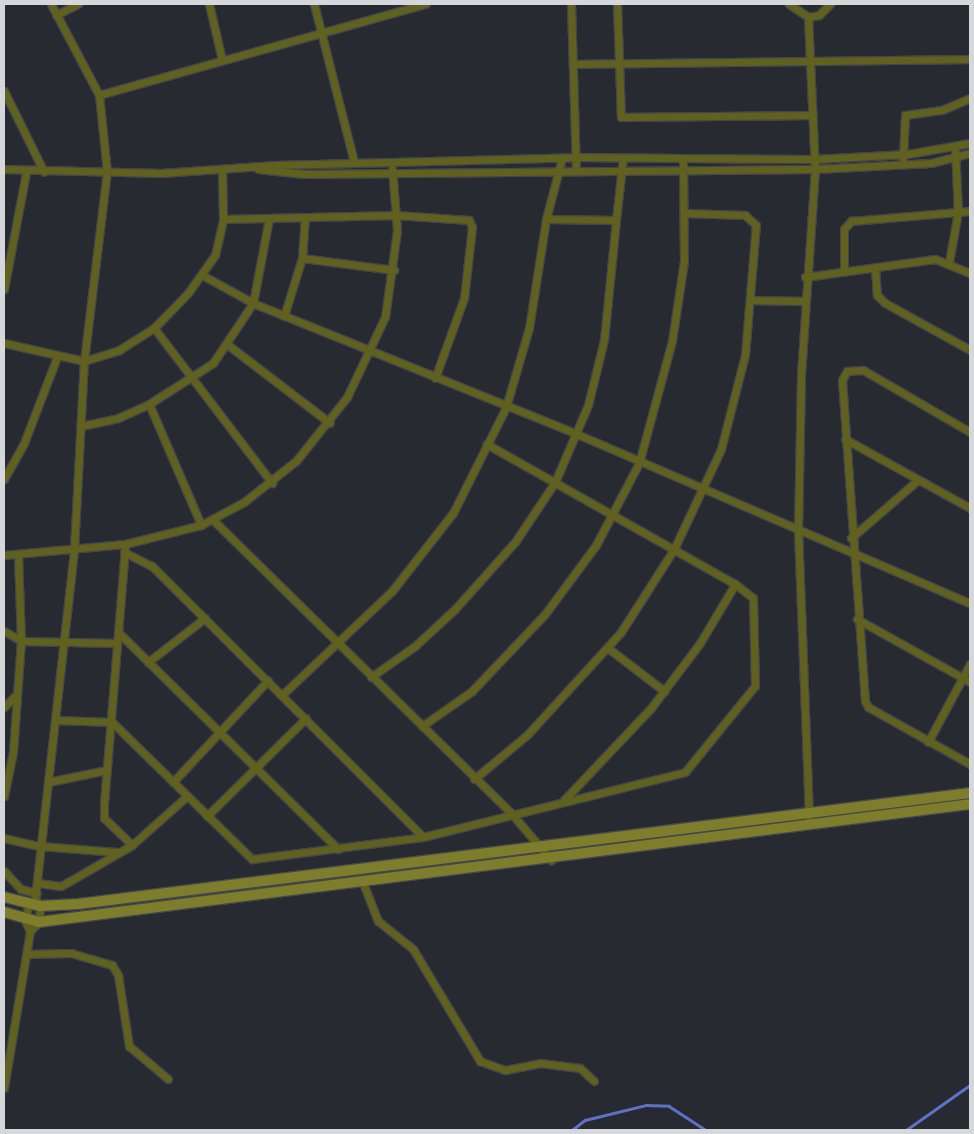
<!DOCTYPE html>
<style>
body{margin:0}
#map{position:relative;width:974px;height:1134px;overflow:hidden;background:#282a31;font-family:Karla,sans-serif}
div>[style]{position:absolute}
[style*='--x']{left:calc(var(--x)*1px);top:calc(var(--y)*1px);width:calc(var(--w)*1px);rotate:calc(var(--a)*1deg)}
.stream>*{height:2.5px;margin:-1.25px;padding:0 1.25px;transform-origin:1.25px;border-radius:1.25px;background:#5e71c4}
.roads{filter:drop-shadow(1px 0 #44464c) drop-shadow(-1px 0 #44464c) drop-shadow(0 1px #44464c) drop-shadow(0 -1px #44464c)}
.street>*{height:7px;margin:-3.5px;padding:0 3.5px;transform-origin:3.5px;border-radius:3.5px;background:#60601f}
.secondary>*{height:10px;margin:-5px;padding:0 5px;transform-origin:5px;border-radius:5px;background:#7d7d2b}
span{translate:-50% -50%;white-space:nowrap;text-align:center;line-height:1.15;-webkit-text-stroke:4px #282a31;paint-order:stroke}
.frame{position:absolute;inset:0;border:5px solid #d5d7db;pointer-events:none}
</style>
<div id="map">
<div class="stream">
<div style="--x:572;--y:1130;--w:16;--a:-38"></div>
<div style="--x:585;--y:1120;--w:63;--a:-13.8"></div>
<div style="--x:646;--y:1105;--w:23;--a:2"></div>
<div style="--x:669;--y:1106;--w:44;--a:33"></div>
<div style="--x:874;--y:1130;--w:11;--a:0"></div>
<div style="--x:890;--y:1130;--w:16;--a:0"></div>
<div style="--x:906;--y:1130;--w:78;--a:-35.1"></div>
</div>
<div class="roads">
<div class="street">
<div style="--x:209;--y:4;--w:57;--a:76.9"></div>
<div style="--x:314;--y:4;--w:163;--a:75.8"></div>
<div style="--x:571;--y:4;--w:165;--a:88.3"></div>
<div style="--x:617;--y:4;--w:113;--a:88"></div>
<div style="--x:621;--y:117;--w:190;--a:-0.6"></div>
<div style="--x:789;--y:4;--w:23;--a:34"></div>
<div style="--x:808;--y:17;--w:11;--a:-10"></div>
<div style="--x:819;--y:15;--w:16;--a:-45"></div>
<div style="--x:56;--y:15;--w:25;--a:-27"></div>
<div style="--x:808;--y:17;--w:152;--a:87.4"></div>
<div style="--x:815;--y:169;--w:206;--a:93.9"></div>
<div style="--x:801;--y:375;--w:155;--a:91.1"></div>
<div style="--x:798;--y:530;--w:287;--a:87.8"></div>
<div style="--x:573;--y:64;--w:397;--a:-0.7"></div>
<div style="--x:4;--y:91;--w:90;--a:63.7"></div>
<div style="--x:99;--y:95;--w:339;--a:-15.6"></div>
<div style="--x:903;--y:158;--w:43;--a:-87.3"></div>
<div style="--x:905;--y:115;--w:37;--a:-8"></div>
<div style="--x:942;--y:110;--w:30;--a:-23"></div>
<div style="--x:4;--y:169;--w:157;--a:1.5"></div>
<div style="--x:161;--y:173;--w:115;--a:-4"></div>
<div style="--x:276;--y:165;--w:300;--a:-1.5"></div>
<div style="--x:576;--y:157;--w:238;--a:0.5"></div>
<div style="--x:814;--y:159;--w:94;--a:-3"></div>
<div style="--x:908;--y:154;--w:63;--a:-10.1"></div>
<div style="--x:258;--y:169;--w:46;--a:6.2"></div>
<div style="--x:304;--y:174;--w:511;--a:-0.56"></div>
<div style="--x:815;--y:169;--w:116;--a:-3"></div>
<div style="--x:931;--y:163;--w:40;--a:-14.4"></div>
<div style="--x:223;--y:219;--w:173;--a:-1.3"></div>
<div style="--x:396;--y:215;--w:73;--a:3.9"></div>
<div style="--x:469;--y:220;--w:8;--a:67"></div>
<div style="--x:472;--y:227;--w:71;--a:96.4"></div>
<div style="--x:464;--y:298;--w:85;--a:109.9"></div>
<div style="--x:616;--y:220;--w:62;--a:-83.6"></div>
<div style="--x:302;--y:258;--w:93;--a:7.4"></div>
<div style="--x:949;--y:262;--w:51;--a:-79.8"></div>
<div style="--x:958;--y:212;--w:64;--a:-92.7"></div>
<div style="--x:875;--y:268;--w:27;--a:86"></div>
<div style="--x:877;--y:295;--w:11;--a:45"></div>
<div style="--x:885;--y:303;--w:97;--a:28.9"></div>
<div style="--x:844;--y:272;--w:43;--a:-90"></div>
<div style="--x:844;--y:229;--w:11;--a:-49"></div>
<div style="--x:851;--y:221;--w:119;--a:-4.8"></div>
<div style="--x:202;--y:275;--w:58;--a:28.8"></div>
<div style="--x:253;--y:303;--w:349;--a:22"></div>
<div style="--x:577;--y:434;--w:428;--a:23.3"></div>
<div style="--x:805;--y:277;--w:131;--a:-7.9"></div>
<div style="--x:935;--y:259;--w:38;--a:22"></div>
<div style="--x:4;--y:289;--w:118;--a:-79.3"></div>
<div style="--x:751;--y:300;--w:53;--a:1.1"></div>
<div style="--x:284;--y:316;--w:61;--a:-72.8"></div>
<div style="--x:302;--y:258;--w:41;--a:-85.8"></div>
<div style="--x:154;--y:328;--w:195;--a:52.7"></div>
<div style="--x:4;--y:343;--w:82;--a:12.7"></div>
<div style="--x:84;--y:361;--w:37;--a:-17"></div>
<div style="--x:119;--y:350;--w:41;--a:-32.2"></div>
<div style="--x:154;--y:328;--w:49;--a:-45.8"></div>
<div style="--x:188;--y:293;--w:47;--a:-54.6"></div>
<div style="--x:215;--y:255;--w:37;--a:-77"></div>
<div style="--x:223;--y:219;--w:50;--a:-91.1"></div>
<div style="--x:228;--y:345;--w:128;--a:37.4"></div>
<div style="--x:149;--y:404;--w:132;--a:66.7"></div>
<div style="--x:81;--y:426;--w:38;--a:-12"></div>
<div style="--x:118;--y:418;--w:34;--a:-24"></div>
<div style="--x:149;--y:404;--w:76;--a:-32.6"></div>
<div style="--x:213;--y:363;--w:72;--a:-56.3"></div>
<div style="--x:253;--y:303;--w:86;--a:-79.3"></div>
<div style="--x:970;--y:432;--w:124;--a:-149.9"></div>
<div style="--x:863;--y:370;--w:16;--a:176"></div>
<div style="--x:847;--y:371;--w:10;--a:119"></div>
<div style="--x:842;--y:380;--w:322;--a:85.9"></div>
<div style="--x:865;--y:701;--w:7;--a:63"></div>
<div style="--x:868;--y:707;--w:117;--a:29.2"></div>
<div style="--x:845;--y:439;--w:143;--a:28.9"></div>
<div style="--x:4;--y:479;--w:41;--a:-60.9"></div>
<div style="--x:24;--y:443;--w:92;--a:-69"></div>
<div style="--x:213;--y:520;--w:418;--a:44.5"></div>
<div style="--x:511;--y:813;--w:62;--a:49.6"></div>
<div style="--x:851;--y:538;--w:89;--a:-40.9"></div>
<div style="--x:125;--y:548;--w:254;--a:94.7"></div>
<div style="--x:104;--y:801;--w:17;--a:90"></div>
<div style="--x:104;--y:818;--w:39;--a:44"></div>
<div style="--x:124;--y:552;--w:31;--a:27"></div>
<div style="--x:152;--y:566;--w:383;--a:45"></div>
<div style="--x:4;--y:555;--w:121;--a:-5.2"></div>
<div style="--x:125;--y:544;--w:78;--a:-14"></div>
<div style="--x:201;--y:525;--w:49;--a:-28.1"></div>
<div style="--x:244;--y:502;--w:66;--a:-38.3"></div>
<div style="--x:296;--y:461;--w:82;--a:-51.4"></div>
<div style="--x:347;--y:397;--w:89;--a:-64.6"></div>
<div style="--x:385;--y:317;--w:88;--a:-82.1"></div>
<div style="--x:397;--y:230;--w:62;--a:-94.6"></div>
<div style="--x:857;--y:619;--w:129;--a:29.1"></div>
<div style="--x:4;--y:631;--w:20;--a:30"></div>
<div style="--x:21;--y:641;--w:96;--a:1.2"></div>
<div style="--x:118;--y:632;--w:309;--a:44.6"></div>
<div style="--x:608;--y:648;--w:71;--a:37.5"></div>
<div style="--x:148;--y:662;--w:72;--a:-37.7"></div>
<div style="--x:371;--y:677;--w:54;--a:-35.2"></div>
<div style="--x:415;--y:646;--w:54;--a:-42.8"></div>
<div style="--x:455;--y:609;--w:90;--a:-48.2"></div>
<div style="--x:515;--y:542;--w:72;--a:-56.3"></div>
<div style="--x:555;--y:482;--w:84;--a:-66.8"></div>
<div style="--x:588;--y:405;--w:67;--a:-76.2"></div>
<div style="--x:604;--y:340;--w:121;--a:-84.3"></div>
<div style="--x:616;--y:220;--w:70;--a:-179.2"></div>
<div style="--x:546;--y:219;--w:63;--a:-75.3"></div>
<div style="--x:283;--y:694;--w:150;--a:-43.4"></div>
<div style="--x:392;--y:591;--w:99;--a:-52"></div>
<div style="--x:453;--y:513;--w:119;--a:-63.4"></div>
<div style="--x:506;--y:407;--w:82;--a:-73.8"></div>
<div style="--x:529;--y:328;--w:110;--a:-81.1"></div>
<div style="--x:4;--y:707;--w:18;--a:-45"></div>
<div style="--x:56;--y:720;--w:56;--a:2"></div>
<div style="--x:112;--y:722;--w:196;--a:44.4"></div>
<div style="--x:252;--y:859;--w:172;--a:-7.3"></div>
<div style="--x:423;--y:837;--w:270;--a:-13.9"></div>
<div style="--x:685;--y:772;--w:111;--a:-50.9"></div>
<div style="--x:755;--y:686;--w:88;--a:-91.3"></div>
<div style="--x:753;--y:598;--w:23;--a:-142"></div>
<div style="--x:735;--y:584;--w:285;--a:-150.6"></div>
<div style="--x:422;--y:726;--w:61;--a:-35"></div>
<div style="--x:472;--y:691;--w:106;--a:-46.5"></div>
<div style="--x:545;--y:614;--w:86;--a:-53.5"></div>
<div style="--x:596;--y:545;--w:93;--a:-62.3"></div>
<div style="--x:639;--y:463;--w:126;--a:-74.9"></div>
<div style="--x:672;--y:341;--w:81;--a:-81.5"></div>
<div style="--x:684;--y:261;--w:103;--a:-90.6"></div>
<div style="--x:928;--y:742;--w:89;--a:-61.7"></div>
<div style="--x:474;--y:779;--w:69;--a:-39.7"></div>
<div style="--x:527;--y:735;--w:139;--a:-47.6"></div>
<div style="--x:621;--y:632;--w:98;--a:-57.4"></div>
<div style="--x:674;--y:549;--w:110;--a:-64.8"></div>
<div style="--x:721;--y:449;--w:97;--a:-75.7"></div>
<div style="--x:745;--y:355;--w:130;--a:-85.2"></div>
<div style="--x:756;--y:225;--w:15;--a:-138"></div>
<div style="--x:745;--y:215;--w:61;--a:-178.1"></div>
<div style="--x:48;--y:782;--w:60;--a:-11.5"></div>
<div style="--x:173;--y:782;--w:139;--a:-47"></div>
<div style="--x:4;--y:796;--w:45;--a:-78.4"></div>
<div style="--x:13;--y:752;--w:111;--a:-85.9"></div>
<div style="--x:21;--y:641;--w:84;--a:-92"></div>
<div style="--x:564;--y:800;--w:127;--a:-46.6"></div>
<div style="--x:651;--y:708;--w:81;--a:-53"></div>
<div style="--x:700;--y:643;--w:69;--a:-59.3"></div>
<div style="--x:207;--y:816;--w:139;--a:-44.7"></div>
<div style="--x:4;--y:838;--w:37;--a:13"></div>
<div style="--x:40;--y:846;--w:77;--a:4.5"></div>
<div style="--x:4;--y:871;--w:25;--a:47"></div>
<div style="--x:21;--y:889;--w:16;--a:15"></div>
<div style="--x:37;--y:883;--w:24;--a:7"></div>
<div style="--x:61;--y:886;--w:10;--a:-29"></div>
<div style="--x:70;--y:881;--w:72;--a:-30.1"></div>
<div style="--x:132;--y:845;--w:74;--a:-41.7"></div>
<div style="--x:363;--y:883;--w:41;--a:68.5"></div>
<div style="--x:378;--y:921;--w:45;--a:38.7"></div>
<div style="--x:413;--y:949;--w:131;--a:59.1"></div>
<div style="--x:480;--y:1061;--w:27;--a:20"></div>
<div style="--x:505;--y:1070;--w:36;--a:-11"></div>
<div style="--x:540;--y:1063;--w:40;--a:7.1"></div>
<div style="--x:580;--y:1068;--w:19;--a:43"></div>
<div style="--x:29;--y:902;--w:19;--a:102"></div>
<div style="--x:25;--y:921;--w:11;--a:63"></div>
<div style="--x:26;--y:954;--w:45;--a:-1.3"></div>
<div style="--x:71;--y:953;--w:43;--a:16.3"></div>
<div style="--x:112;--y:965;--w:12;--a:59"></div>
<div style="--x:118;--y:975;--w:72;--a:81.2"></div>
<div style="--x:129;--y:1046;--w:51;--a:40.2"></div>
<div style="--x:4;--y:1088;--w:159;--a:-80.6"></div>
<div style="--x:30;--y:931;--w:13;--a:-45"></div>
<div style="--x:39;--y:922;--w:16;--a:-86"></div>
<div style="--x:40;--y:906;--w:9;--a:-122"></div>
<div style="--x:35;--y:898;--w:350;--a:-83.6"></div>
<div style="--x:74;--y:550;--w:189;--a:-87"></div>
<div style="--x:84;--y:361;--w:190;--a:-83.1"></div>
<div style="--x:107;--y:172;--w:77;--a:-95.9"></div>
<div style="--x:99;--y:95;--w:103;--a:-117.8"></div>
</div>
<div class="secondary">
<div style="--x:4;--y:897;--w:37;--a:14"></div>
<div style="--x:40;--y:906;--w:38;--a:-3"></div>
<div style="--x:78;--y:904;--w:899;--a:-7.09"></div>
<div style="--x:4;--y:912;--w:36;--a:16"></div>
<div style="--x:39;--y:922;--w:938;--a:-7.22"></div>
</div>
</div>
<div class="frame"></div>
</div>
